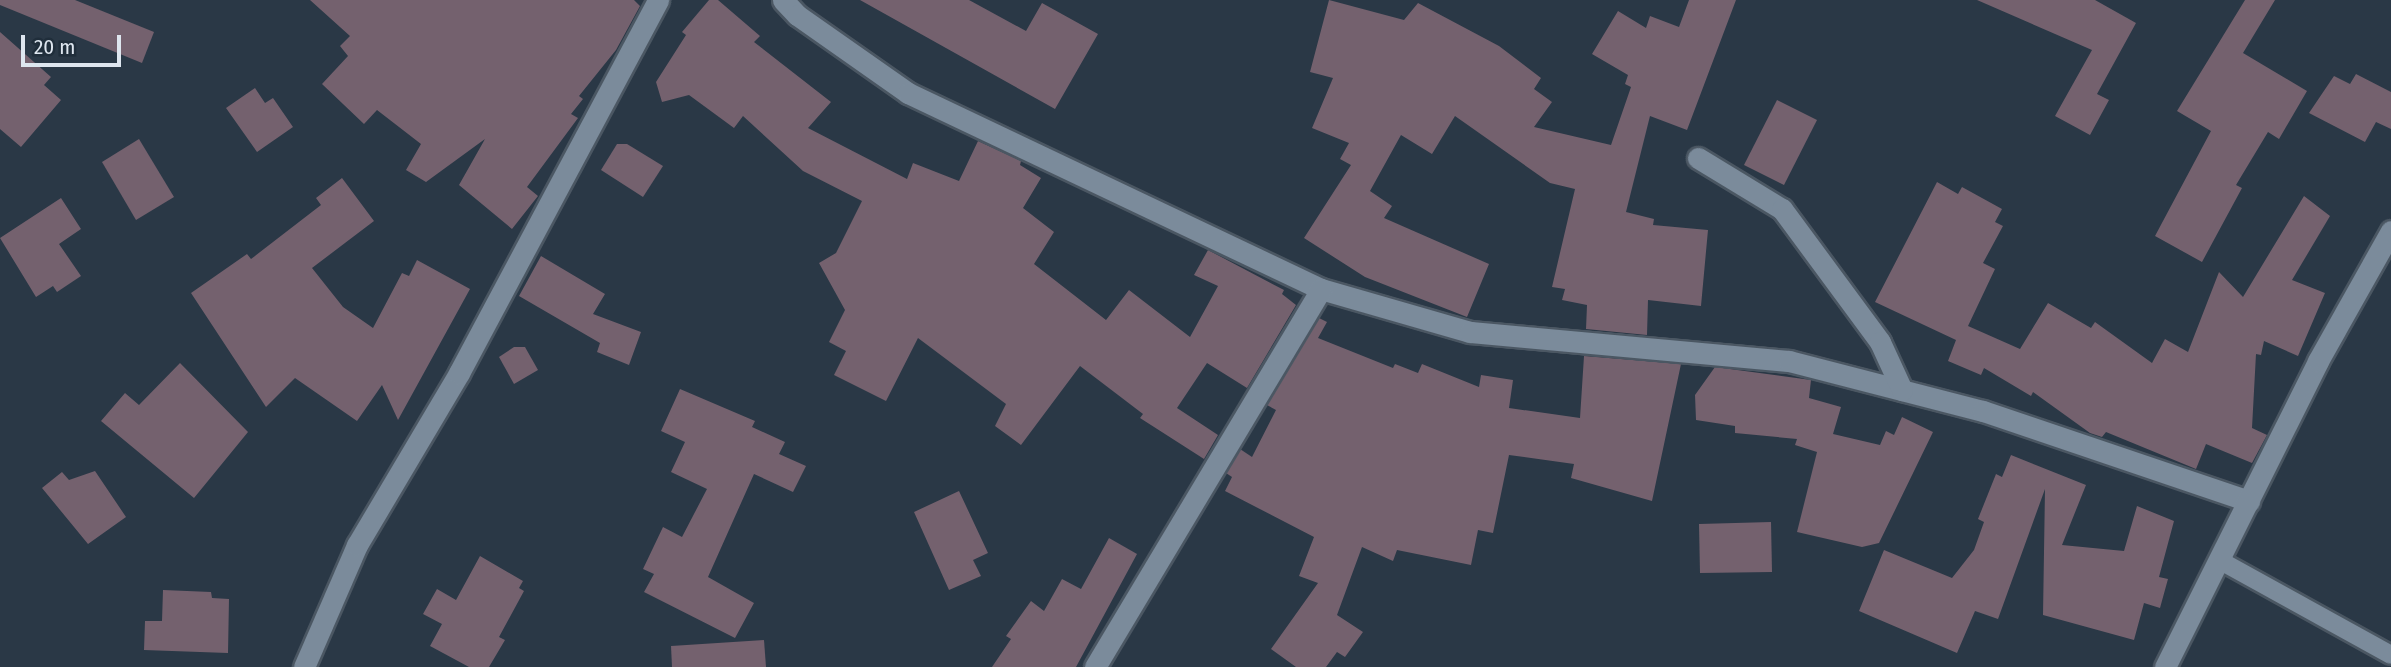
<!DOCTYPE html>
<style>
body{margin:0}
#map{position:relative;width:2391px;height:667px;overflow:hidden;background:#2a3846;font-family:"Fira Sans Condensed",sans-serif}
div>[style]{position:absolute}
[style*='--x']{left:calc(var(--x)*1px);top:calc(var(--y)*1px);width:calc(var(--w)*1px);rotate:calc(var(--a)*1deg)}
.building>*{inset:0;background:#74616e}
.roads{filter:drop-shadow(2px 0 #4b5763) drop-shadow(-2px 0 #4b5763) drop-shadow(0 2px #4b5763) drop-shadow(0 -2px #4b5763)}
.lane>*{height:18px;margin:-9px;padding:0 9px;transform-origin:9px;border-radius:9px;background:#7b8b9b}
.street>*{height:21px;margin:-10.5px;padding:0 10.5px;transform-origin:10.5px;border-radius:10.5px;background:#7b8b9b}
span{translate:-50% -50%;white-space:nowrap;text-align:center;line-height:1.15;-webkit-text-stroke:6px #202e3b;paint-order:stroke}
.scale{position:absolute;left:21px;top:35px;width:100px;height:32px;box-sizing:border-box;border:4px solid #dee6ef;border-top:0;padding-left:9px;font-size:21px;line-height:24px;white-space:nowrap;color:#dee6ef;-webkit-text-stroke:5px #202e3b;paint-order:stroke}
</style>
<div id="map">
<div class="building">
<div style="clip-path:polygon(0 0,75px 0,154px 32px,142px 63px,0 5px)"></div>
<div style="clip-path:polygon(310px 0,634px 0,640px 6px,616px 50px,579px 96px,583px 99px,571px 114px,578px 118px,527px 187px,538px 196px,512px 229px,459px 185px,485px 139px,426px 182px,406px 170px,421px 144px,377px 110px,364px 124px,322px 84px,348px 56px,340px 46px,350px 36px)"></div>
<div style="clip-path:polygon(709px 0,718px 0,760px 36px,754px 42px,831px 102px,808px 128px,907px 179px,913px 163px,959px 181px,978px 141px,1021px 161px,1020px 165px,1041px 178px,1023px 208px,1054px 232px,1034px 264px,1106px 320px,1129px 290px,1190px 337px,1218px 286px,1194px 275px,1208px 250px,1284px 290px,1282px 294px,1296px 305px,1247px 388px,1207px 363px,1177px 408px,1218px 435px,1204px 459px,1140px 418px,1143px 414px,1080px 366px,1021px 445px,995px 426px,1006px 404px,918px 338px,886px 401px,834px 375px,846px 351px,829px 342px,845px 310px,819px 263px,836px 253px,862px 201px,803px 171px,743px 116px,734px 128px,689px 95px,662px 102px,656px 82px,686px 35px,682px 32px)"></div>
<div style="clip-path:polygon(860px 0,969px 0,1026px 31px,1042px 3px,1098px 34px,1055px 109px)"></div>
<div style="clip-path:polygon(1329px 0,1404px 20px,1418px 3px,1499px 46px,1541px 78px,1534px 89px,1552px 102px,1534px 127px,1611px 145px,1631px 87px,1625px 84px,1628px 75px,1592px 54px,1618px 11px,1646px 28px,1650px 16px,1679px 27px,1689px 0,1736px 0,1687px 130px,1650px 116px,1626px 212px,1654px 219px,1653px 225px,1708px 230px,1701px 306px,1648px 300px,1647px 335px,1586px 329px,1587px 305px,1562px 300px,1565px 289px,1552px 287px,1575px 189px,1550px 183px,1455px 116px,1432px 154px,1401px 135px,1370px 191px,1392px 206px,1384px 218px,1489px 264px,1467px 317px,1365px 277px,1304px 238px,1351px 165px,1340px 159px,1349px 143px,1312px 128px,1333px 78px,1310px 72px)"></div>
<div style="clip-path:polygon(1977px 0,2095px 0,2136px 23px,2097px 94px,2109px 100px,2090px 135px,2055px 116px,2092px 50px)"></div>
<div style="clip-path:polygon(2245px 0,2275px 0,2243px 53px,2307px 91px,2279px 139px,2268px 132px,2236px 185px,2242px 188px,2202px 262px,2155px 236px,2211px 131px,2177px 111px)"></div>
<div style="clip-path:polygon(0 32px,51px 77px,44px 85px,61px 100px,21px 147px,0 129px)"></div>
<div style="clip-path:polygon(2356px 74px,2391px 92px,2391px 129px,2376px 122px,2365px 142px,2309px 113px,2334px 76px,2350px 84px)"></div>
<div style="clip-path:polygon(255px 88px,265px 103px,273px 98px,293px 127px,257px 152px,226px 108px)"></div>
<div style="clip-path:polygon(1777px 100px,1817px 120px,1784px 185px,1744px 165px)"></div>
<div style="clip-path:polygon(139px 139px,174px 197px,136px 220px,102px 162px)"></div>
<div style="clip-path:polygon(617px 144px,627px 144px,663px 166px,643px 197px,601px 170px)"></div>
<div style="clip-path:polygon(342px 178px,374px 221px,312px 268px,343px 307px,373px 328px,402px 273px,409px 276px,417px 260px,470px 289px,398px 420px,382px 385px,357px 421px,295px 378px,266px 407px,191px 293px,247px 254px,251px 259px,321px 205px,316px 198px)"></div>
<div style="clip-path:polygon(1937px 182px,1958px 194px,1962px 187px,2002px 209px,1995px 222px,2003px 226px,1983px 263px,1995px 269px,1968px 326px,2020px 349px,2048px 303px,2091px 328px,2095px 322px,2152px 363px,2165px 339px,2188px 352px,2219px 272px,2243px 297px,2304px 196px,2330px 216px,2292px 280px,2325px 293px,2298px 356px,2264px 341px,2261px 355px,2256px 354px,2252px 428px,2267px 435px,2252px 463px,2206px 444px,2196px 469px,2106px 432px,2102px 437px,2090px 433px,2033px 392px,2031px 396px,1984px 368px,1981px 375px,1948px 361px,1956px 340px,1875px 302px)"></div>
<div style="clip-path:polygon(61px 198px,81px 229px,59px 244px,81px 276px,57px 292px,53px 286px,36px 297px,0 238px)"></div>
<div style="clip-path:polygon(541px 256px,605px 294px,593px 314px,641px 332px,629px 365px,597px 352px,600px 343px,519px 296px)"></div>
<div style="clip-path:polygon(1319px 318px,1327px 322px,1318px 338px,1393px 368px,1395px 364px,1418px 373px,1422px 364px,1479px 387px,1481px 375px,1513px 380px,1509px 408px,1580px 418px,1584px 356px,1681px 364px,1652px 501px,1571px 478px,1574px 464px,1509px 455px,1493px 533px,1478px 530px,1471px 565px,1397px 550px,1393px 561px,1362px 547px,1337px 615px,1363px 632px,1345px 657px,1337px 652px,1326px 667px,1296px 667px,1271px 649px,1318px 583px,1299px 576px,1314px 537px,1225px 491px,1232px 477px,1226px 473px,1240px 449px,1252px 457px,1276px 410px,1267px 405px)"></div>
<div style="clip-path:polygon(514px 347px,525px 347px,538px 370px,514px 384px,499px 357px)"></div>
<div style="clip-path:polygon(180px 363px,248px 432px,194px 498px,101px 421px,125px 393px,139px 405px)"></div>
<div style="clip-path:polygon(1715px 367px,1811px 380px,1809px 398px,1841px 407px,1833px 434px,1880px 445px,1886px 431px,1894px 435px,1902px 417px,1933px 432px,1879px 543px,1862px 547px,1797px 532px,1817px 452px,1795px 445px,1797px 439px,1735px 433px,1735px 426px,1696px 420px,1695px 395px)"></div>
<div style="clip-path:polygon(680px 389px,755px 421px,752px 427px,785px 442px,779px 454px,806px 466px,793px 492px,754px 474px,708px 577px,754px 603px,735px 638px,644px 592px,654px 574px,643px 569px,663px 527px,682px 537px,707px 489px,671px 472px,685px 442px,661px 431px)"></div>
<div style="clip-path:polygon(2011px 455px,2086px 485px,2062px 545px,2124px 551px,2137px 506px,2174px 521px,2159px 577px,2168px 579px,2160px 608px,2144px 603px,2134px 640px,2043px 615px,2045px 489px,1998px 619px,1975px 611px,1957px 653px,1859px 611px,1884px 550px,1952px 578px,1974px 550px,1984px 522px,1978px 519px,1996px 474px,2002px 477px)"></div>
<div style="clip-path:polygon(95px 471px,126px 517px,88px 544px,42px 488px,62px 472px,69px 480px)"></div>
<div style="clip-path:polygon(959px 491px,988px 553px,973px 560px,981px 576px,949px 590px,914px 512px)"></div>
<div style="clip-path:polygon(1771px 522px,1772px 572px,1700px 573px,1699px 524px)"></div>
<div style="clip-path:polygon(1109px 538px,1137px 554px,1076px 667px,992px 667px,1011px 639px,1006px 636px,1031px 601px,1044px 611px,1062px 579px,1081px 589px)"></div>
<div style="clip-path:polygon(480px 556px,523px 581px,519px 588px,524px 591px,499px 637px,505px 640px,489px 667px,469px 667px,430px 646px,442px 624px,423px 614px,437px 589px,456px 600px)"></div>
<div style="clip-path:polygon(163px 590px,211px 592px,212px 598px,229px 599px,228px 653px,144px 650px,145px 621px,162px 621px)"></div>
<div style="clip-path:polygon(764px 640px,766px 667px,672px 667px,671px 646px)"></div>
</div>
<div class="roads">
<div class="lane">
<div style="--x:2219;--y:560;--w:196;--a:28.9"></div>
</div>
<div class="street">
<div style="--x:783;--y:0;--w:21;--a:47"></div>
<div style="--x:797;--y:15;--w:136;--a:35.1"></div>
<div style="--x:908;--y:93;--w:457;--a:25.4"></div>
<div style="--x:1321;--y:289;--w:155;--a:16.1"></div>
<div style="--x:1470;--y:332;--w:320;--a:5.2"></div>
<div style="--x:1789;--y:361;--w:200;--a:14.5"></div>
<div style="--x:1983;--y:411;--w:281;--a:18.7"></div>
<div style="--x:1698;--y:158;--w:98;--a:31.3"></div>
<div style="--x:1782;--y:209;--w:165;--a:53.6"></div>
<div style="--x:1880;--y:342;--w:53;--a:65.4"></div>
<div style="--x:304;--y:667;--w:133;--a:-66.5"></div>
<div style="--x:357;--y:545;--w:200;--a:-59.3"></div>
<div style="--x:459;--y:373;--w:423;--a:-61.9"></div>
<div style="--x:1095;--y:667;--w:440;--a:-59.1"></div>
<div style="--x:2165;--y:667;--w:342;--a:-63.4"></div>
<div style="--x:2318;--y:361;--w:149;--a:-60.7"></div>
</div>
</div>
<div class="scale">20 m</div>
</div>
